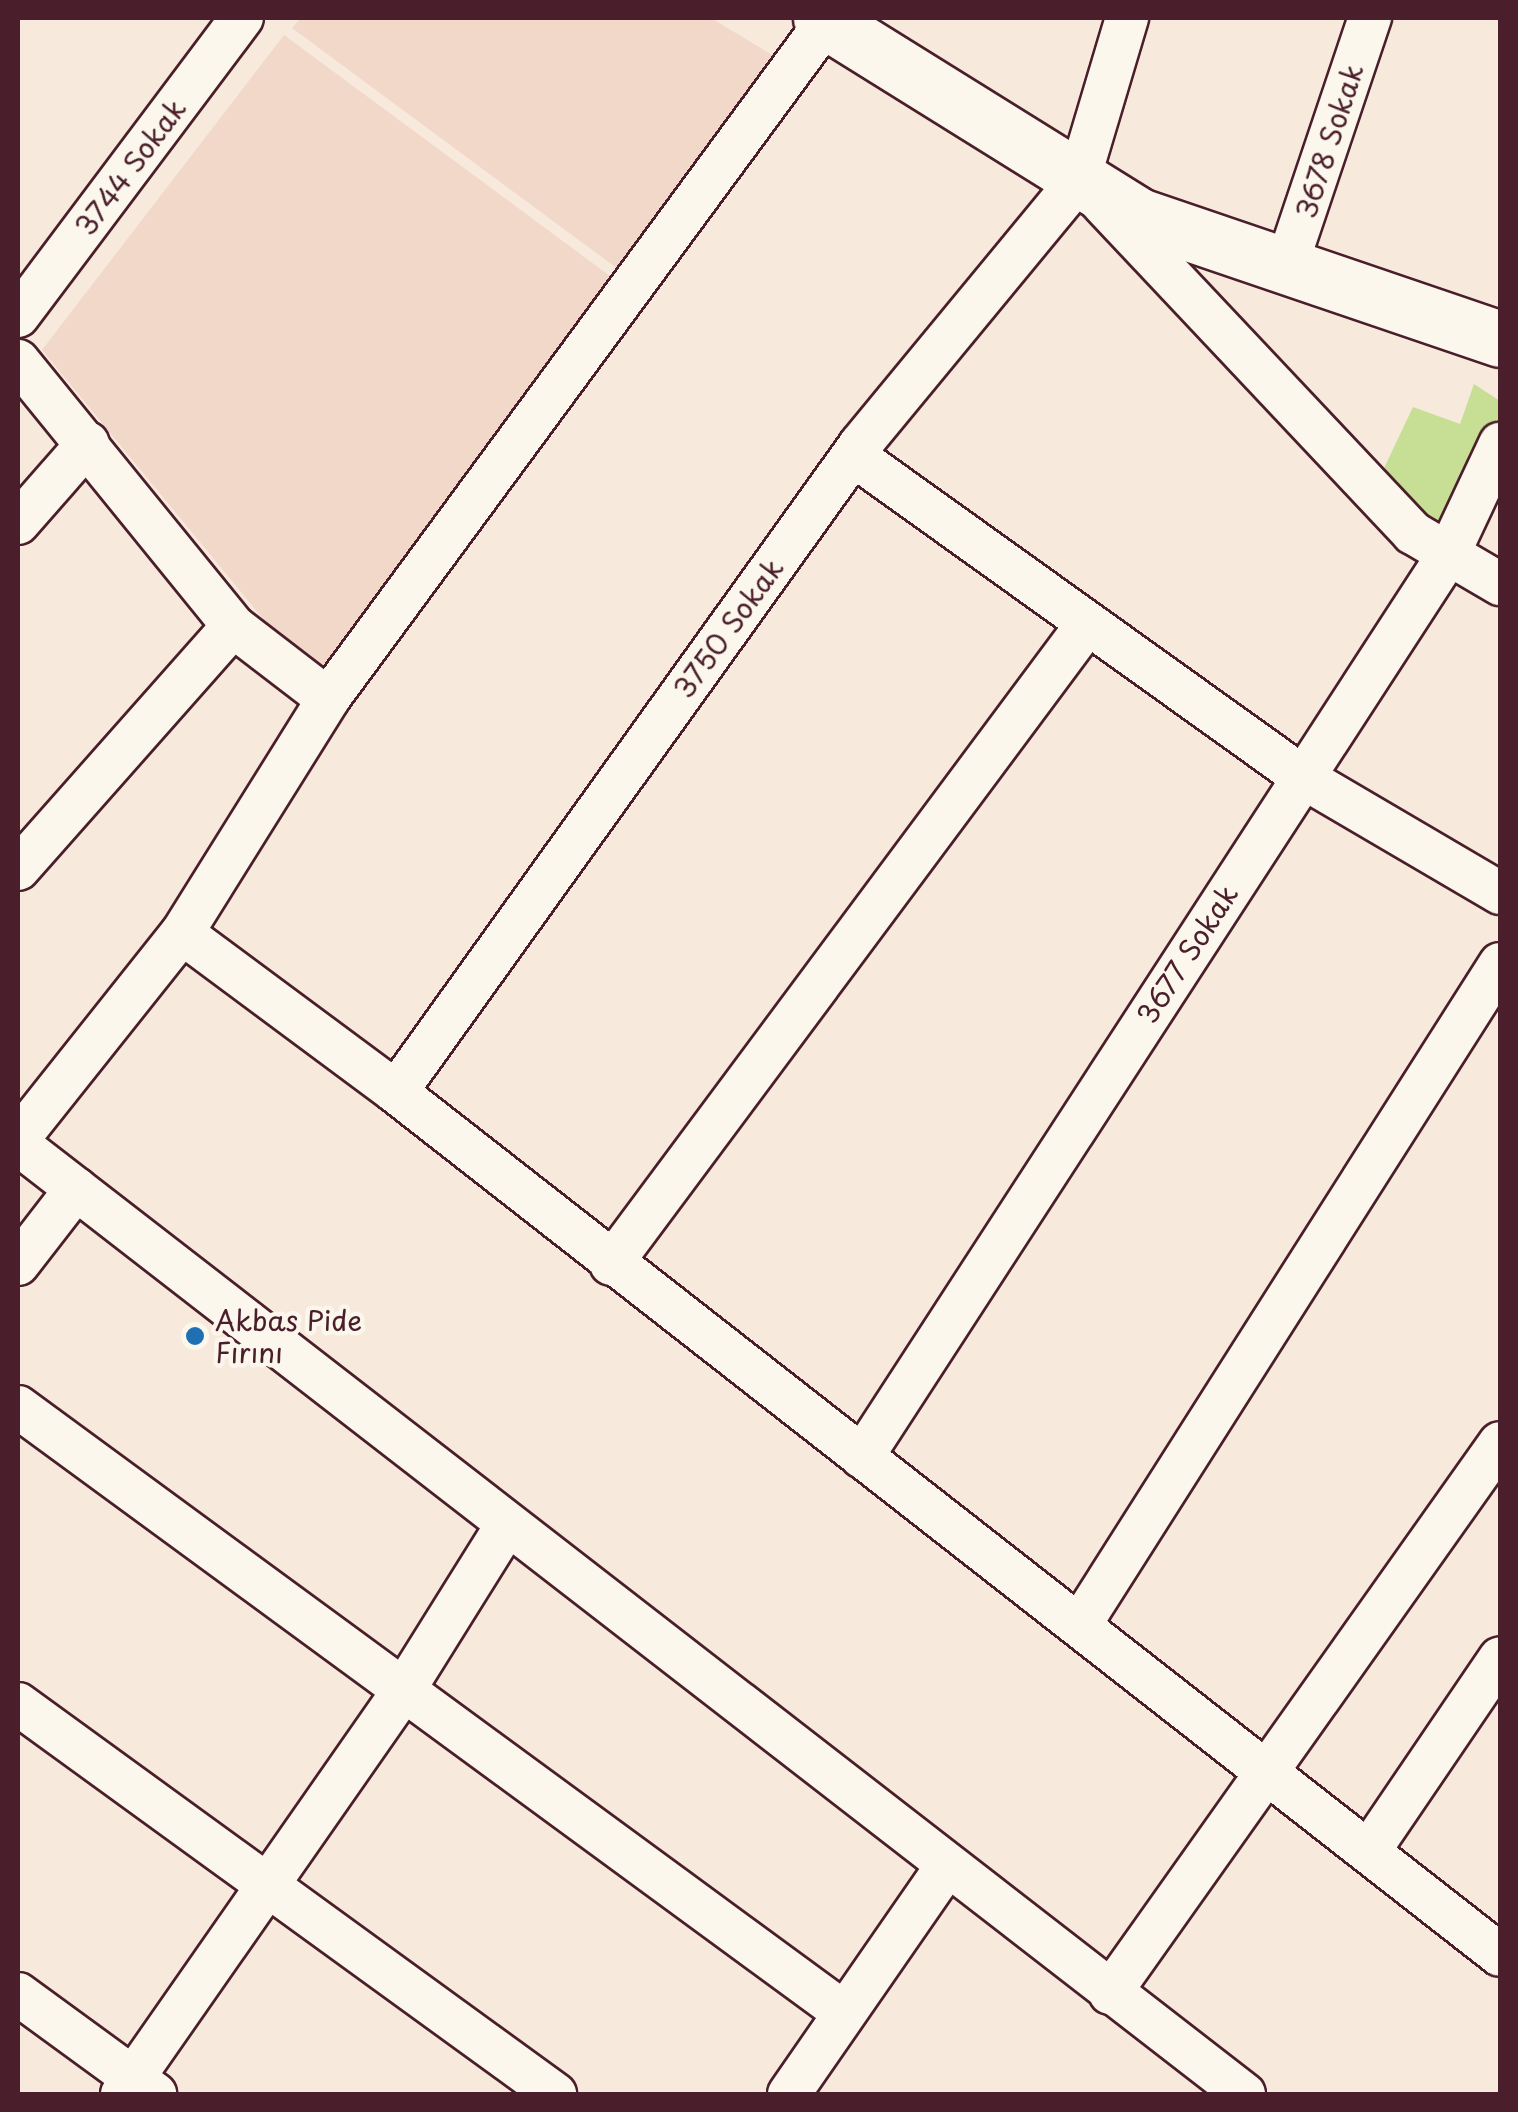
<!DOCTYPE html>
<meta charset="utf-8">
<style>
body{margin:0}
#map{position:relative;width:1518px;height:2112px;overflow:hidden;background:#f7e9dc;font-family:"Playpen Sans",sans-serif}
div>[style]{position:absolute}
[style*='--x']{left:calc(var(--x)*1px);top:calc(var(--y)*1px);width:calc(var(--w)*1px);rotate:calc(var(--a)*1deg)}
.built>*{inset:0;background:#f2d8c8}
.green>*{inset:0;background:#c6df95}
.roads{filter:drop-shadow(2px 0 #4a1f2b) drop-shadow(-2px 0 #4a1f2b) drop-shadow(0 2px #4a1f2b) drop-shadow(0 -2px #4a1f2b)}
.street>*{height:42px;margin:-21px;padding:0 21px;transform-origin:21px;border-radius:21px;background:#fbf7ec}
.secondary>*{height:55px;margin:-27.5px;padding:0 27.5px;transform-origin:27.5px;border-radius:27.5px;background:#fbf7ec}
.dots>*{width:28px;height:28px;translate:-50% -50%;box-sizing:border-box;border:5px solid #fbf7ec;border-radius:50%}
span{translate:-50% -50%;white-space:nowrap;text-align:center;line-height:1.15;-webkit-text-stroke:9px #fbf7ec;paint-order:stroke}
.street-label{font-size:28px;color:#4a1f2b}
.poi-label{font-size:28px;color:#4a1f2b}
.left{translate:0 -50%;text-align:left}
.frame{position:absolute;inset:0;border:20px solid #4a1f2b;pointer-events:none}
</style>
<div id="map">
<div class="built">
<div style="clip-path:polygon(301px 18px,711px 18px,777px 58px,618px 269px,292px 28px)"></div>
<div style="clip-path:polygon(284px 35px,614px 279px,325px 694px,42px 350px)"></div>
</div>
<div class="green">
<div style="clip-path:polygon(1474px 384px,1500px 401px,1500px 416px,1435px 550px,1377px 483px,1413px 407px,1460px 424px)"></div>
</div>
<div class="roads">
<div class="street">
<div style="--x:1103;--y:204;--w:452;--a:46.7"></div>
<div style="--x:1413;--y:533;--w:101;--a:30.4"></div>
<div style="--x:1287;--y:264;--w:260;--a:-71.4"></div>
<div style="--x:18;--y:316;--w:373;--a:-53.1"></div>
<div style="--x:18;--y:361;--w:341;--a:50.9"></div>
<div style="--x:233;--y:626;--w:120;--a:37.5"></div>
<div style="--x:853;--y:455;--w:555;--a:35.61"></div>
<div style="--x:1304;--y:778;--w:227;--a:30.4"></div>
<div style="--x:18;--y:523;--w:106;--a:-48.8"></div>
<div style="--x:18;--y:869;--w:324;--a:-48.5"></div>
<div style="--x:182;--y:933;--w:267;--a:36.6"></div>
<div style="--x:396;--y:1092;--w:1401;--a:38.01"></div>
<div style="--x:396;--y:1092;--w:796;--a:-54.35"></div>
<div style="--x:860;--y:445;--w:345;--a:-50.5"></div>
<div style="--x:1079;--y:179;--w:168;--a:-73.4"></div>
<div style="--x:18;--y:1139;--w:263;--a:-51.5"></div>
<div style="--x:182;--y:933;--w:276;--a:-58"></div>
<div style="--x:328;--y:699;--w:842;--a:-53.65"></div>
<div style="--x:18;--y:1144;--w:1551;--a:37.77"></div>
<div style="--x:18;--y:1264;--w:95;--a:-52.3"></div>
<div style="--x:611;--y:1264;--w:794;--a:-53.35"></div>
<div style="--x:18;--y:1407;--w:1023;--a:36.25"></div>
<div style="--x:862;--y:1457;--w:1076;--a:-56.99"></div>
<div style="--x:1448;--y:555;--w:123;--a:-64.9"></div>
<div style="--x:1081;--y:1623;--w:781;--a:-57.55"></div>
<div style="--x:18;--y:1704;--w:664;--a:35.99"></div>
<div style="--x:1369;--y:1851;--w:233;--a:-55.8"></div>
<div style="--x:1110;--y:1993;--w:674;--a:-54.66"></div>
<div style="--x:18;--y:1994;--w:170;--a:36.1"></div>
<div style="--x:122;--y:2094;--w:495;--a:-55.1"></div>
<div style="--x:405;--y:1688;--w:192;--a:-58"></div>
<div style="--x:789;--y:2094;--w:277;--a:-55.3"></div>
</div>
<div class="secondary">
<div style="--x:821;--y:18;--w:375;--a:31.9"></div>
<div style="--x:1139;--y:216;--w:381;--a:18.8"></div>
</div>
</div>
<div class="dots">
<div style="left:195px;top:1336px;background:#1f6fb2"></div>
</div>
<div class="street-label">
<span style="left:1329px;top:141px;rotate:-72deg">3678 Sokak</span>
<span style="left:130px;top:167px;rotate:-53deg">3744 Sokak</span>
<span style="left:728px;top:628px;rotate:-54deg">3750 Sokak</span>
<span style="left:1187px;top:954px;rotate:-57deg">3677 Sokak</span>
</div>
<div class="poi-label">
<span class="left" style="left:215px;top:1336px">Akbas Pide<br>Fırını</span>
</div>
<div class="frame"></div>
</div>
